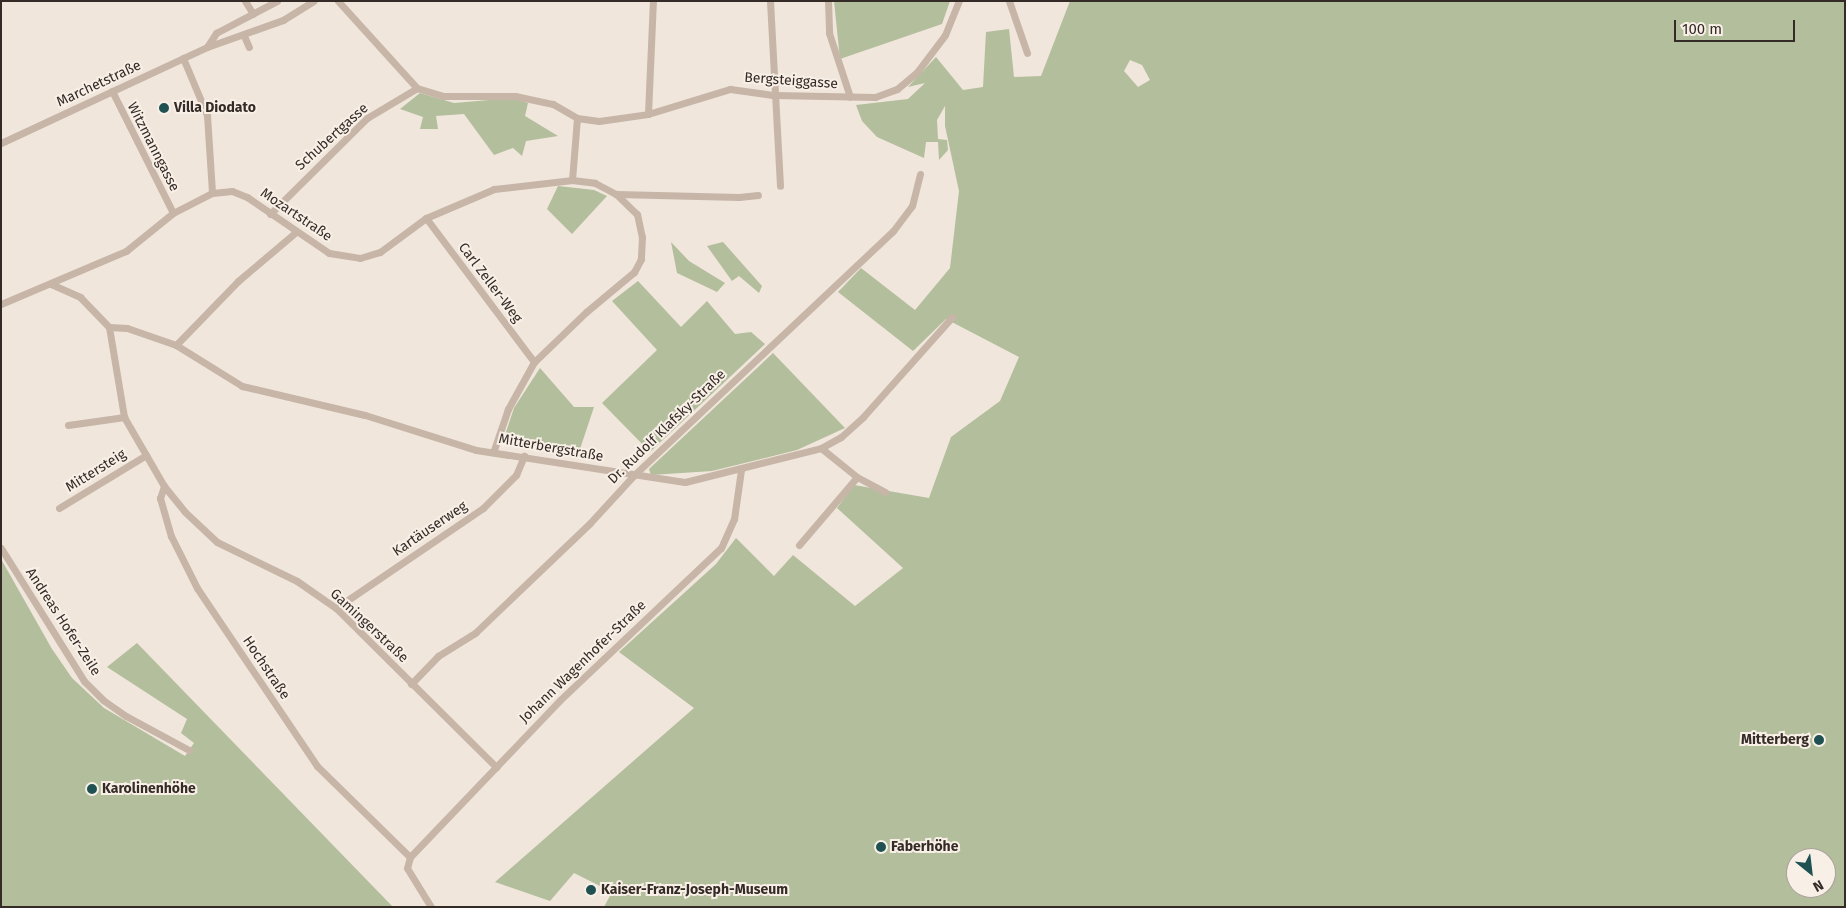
<!DOCTYPE html>
<meta charset="utf-8">
<style>
body{margin:0}
#map{position:relative;width:1846px;height:908px;overflow:hidden;background:#f0e6db;font-family:"Fira Sans",sans-serif}
div>[style]{position:absolute}
[style*='--x']{left:calc(var(--x)*1px);top:calc(var(--y)*1px);width:calc(var(--w)*1px);rotate:calc(var(--a)*1deg)}
.green>*{inset:0;background:#b3be9c}
.minor>*{height:7px;margin:-3.5px;padding:0 3.5px;transform-origin:3.5px;border-radius:3.5px;background:#c7b5a7}
.dots>*{width:14px;height:14px;translate:-50% -50%;box-sizing:border-box;border:2px solid #f8f0e7;border-radius:50%}
span{translate:-50% -50%;white-space:nowrap;text-align:center;line-height:1.15;-webkit-text-stroke:4px #f8f0e7;paint-order:stroke}
.street-label{font-size:14px;color:#342b27}
.poi-label{font-size:14px;color:#342b27;font-weight:700}
.left{translate:0 -50%;text-align:left}
.right{translate:-100% -50%;text-align:right}
.frame{position:absolute;inset:0;border:2px solid #342b27;pointer-events:none}
.north{position:absolute;left:1786px;top:848px;width:50px;height:50px;box-sizing:border-box;background:#f8f0e7;border:1px solid #aaa19a;border-radius:50%;rotate:151deg;font-size:14px;font-weight:700;line-height:20px;text-align:center;color:#342b27}
.north::after{content:'';display:block;margin:auto;width:18px;height:22px;background:#1f5153;clip-path:polygon(50% 0,100% 100%,50% 72%,0 100%)}
.scale{position:absolute;left:1674px;top:20px;width:121px;height:22px;box-sizing:border-box;border:2px solid #342b27;border-top:0;padding-left:6px;font-size:15px;line-height:18px;white-space:nowrap;color:#342b27;-webkit-text-stroke:4px #f8f0e7;paint-order:stroke}
</style>
<div id="map">
<div class="green">
<div style="clip-path:polygon(834px 1px,950px 1px,942px 24px,840px 59px)"></div>
<div style="clip-path:polygon(evenodd,1070px 1px,1845px 1px,1845px 907px,604px 907px,612px 892px,574px 873px,550px 901px,495px 882px,694px 708px,619px 652px,716px 564px,736px 538px,774px 576px,793px 555px,855px 606px,903px 568px,837px 508px,854px 485px,929px 498px,951px 437px,1000px 401px,1019px 357px,946px 319px,913px 351px,838px 292px,861px 268px,915px 310px,950px 268px,959px 191px,945px 126px,945px 106px,937px 120px,938px 139px,947px 140px,948px 150px,939px 160px,938px 142px,926px 142px,924px 158px,877px 137px,862px 121px,856px 105px,908px 99px,925px 83px,908px 87px,936px 57px,963px 90px,983px 87px,986px 32px,1009px 29px,1014px 77px,1041px 76px,1070px 1px,1130px 60px,1142px 65px,1150px 80px,1138px 87px,1124px 71px,1130px 60px,1070px 1px,1796px 858px,1826px 858px,1826px 888px,1796px 888px,1796px 858px)"></div>
<div style="clip-path:polygon(420px 93px,454px 103px,512px 98px,528px 103px,525px 116px,558px 136px,526px 141px,522px 156px,513px 148px,494px 155px,464px 114px,436px 116px,438px 129px,420px 129px,423px 117px,400px 109px)"></div>
<div style="clip-path:polygon(558px 186px,594px 190px,607px 196px,572px 234px,547px 209px)"></div>
<div style="clip-path:polygon(671px 242px,689px 261px,725px 283px,717px 292px,677px 273px)"></div>
<div style="clip-path:polygon(723px 242px,762px 286px,759px 293px,739px 276px,732px 281px,707px 246px)"></div>
<div style="clip-path:polygon(638px 281px,681px 327px,707px 301px,735px 334px,751px 332px,765px 344px,650px 452px,602px 403px,657px 350px,612px 301px)"></div>
<div style="clip-path:polygon(773px 353px,845px 428px,797px 450px,712px 471px,651px 475px,649px 469px)"></div>
<div style="clip-path:polygon(540px 368px,574px 407px,594px 407px,579px 452px,502px 444px,514px 408px)"></div>
<div style="clip-path:polygon(1px 559px,52px 649px,72px 678px,104px 708px,185px 756px,194px 743px,181px 733px,187px 719px,107px 667px,137px 643px,393px 907px,1px 907px)"></div>
</div>
<div class="minor">
<div style="--x:245;--y:1;--w:15;--a:58"></div>
<div style="--x:338;--y:1;--w:118;--a:47.8"></div>
<div style="--x:417;--y:88;--w:27;--a:17"></div>
<div style="--x:443;--y:96;--w:72;--a:0"></div>
<div style="--x:515;--y:96;--w:39;--a:12"></div>
<div style="--x:553;--y:104;--w:28;--a:30"></div>
<div style="--x:577;--y:118;--w:22;--a:8"></div>
<div style="--x:599;--y:121;--w:49;--a:-8.1"></div>
<div style="--x:648;--y:114;--w:86;--a:-17"></div>
<div style="--x:730;--y:89;--w:43;--a:7.9"></div>
<div style="--x:773;--y:95;--w:102;--a:1.1"></div>
<div style="--x:875;--y:97;--w:23;--a:-20"></div>
<div style="--x:897;--y:89;--w:26;--a:-40"></div>
<div style="--x:917;--y:72;--w:46;--a:-52.9"></div>
<div style="--x:945;--y:35;--w:37;--a:-68"></div>
<div style="--x:770;--y:1;--w:185;--a:86.9"></div>
<div style="--x:828;--y:1;--w:32;--a:88"></div>
<div style="--x:829;--y:33;--w:67;--a:71.8"></div>
<div style="--x:1009;--y:1;--w:55;--a:70.9"></div>
<div style="--x:244;--y:36;--w:12;--a:66"></div>
<div style="--x:207;--y:47;--w:17;--a:-57"></div>
<div style="--x:216;--y:33;--w:69;--a:-27.7"></div>
<div style="--x:183;--y:58;--w:62;--a:67.2"></div>
<div style="--x:207;--y:115;--w:78;--a:86.3"></div>
<div style="--x:112;--y:91;--w:136;--a:63.4"></div>
<div style="--x:648;--y:114;--w:113;--a:-87.5"></div>
<div style="--x:1;--y:143;--w:227;--a:-25"></div>
<div style="--x:207;--y:47;--w:81;--a:-19.6"></div>
<div style="--x:283;--y:20;--w:36;--a:-32"></div>
<div style="--x:572;--y:180;--w:62;--a:-85.4"></div>
<div style="--x:616;--y:194;--w:123;--a:1.4"></div>
<div style="--x:739;--y:197;--w:19;--a:-6"></div>
<div style="--x:270;--y:214;--w:136;--a:-44.7"></div>
<div style="--x:367;--y:118;--w:58;--a:-31"></div>
<div style="--x:426;--y:218;--w:180;--a:53.1"></div>
<div style="--x:51;--y:284;--w:32;--a:24"></div>
<div style="--x:80;--y:297;--w:42;--a:46"></div>
<div style="--x:109;--y:327;--w:91;--a:80.5"></div>
<div style="--x:124;--y:417;--w:80;--a:59.9"></div>
<div style="--x:164;--y:486;--w:33;--a:51"></div>
<div style="--x:185;--y:512;--w:44;--a:43.2"></div>
<div style="--x:217;--y:542;--w:89;--a:26"></div>
<div style="--x:297;--y:581;--w:47;--a:34.7"></div>
<div style="--x:336;--y:608;--w:226;--a:44.8"></div>
<div style="--x:1;--y:304;--w:136;--a:-23"></div>
<div style="--x:126;--y:251;--w:60;--a:-39"></div>
<div style="--x:173;--y:213;--w:44;--a:-27.1"></div>
<div style="--x:212;--y:193;--w:20;--a:-6"></div>
<div style="--x:232;--y:191;--w:16;--a:22"></div>
<div style="--x:247;--y:197;--w:99;--a:34.3"></div>
<div style="--x:329;--y:253;--w:31;--a:9"></div>
<div style="--x:360;--y:258;--w:21;--a:-17"></div>
<div style="--x:380;--y:252;--w:57;--a:-36.5"></div>
<div style="--x:426;--y:218;--w:74;--a:-23.1"></div>
<div style="--x:494;--y:189;--w:79;--a:-6.6"></div>
<div style="--x:572;--y:180;--w:23;--a:7"></div>
<div style="--x:595;--y:183;--w:24;--a:28"></div>
<div style="--x:616;--y:194;--w:29;--a:44"></div>
<div style="--x:637;--y:214;--w:24;--a:78"></div>
<div style="--x:642;--y:237;--w:22;--a:93"></div>
<div style="--x:641;--y:259;--w:15;--a:118"></div>
<div style="--x:634;--y:272;--w:62;--a:140.2"></div>
<div style="--x:586;--y:312;--w:72;--a:136.1"></div>
<div style="--x:534;--y:362;--w:54;--a:119"></div>
<div style="--x:508;--y:409;--w:43;--a:108.9"></div>
<div style="--x:109;--y:327;--w:18;--a:3"></div>
<div style="--x:127;--y:328;--w:52;--a:19.1"></div>
<div style="--x:176;--y:345;--w:78;--a:31.8"></div>
<div style="--x:242;--y:386;--w:126;--a:13.3"></div>
<div style="--x:365;--y:415;--w:116;--a:17.5"></div>
<div style="--x:476;--y:450;--w:211;--a:8.7"></div>
<div style="--x:685;--y:482;--w:140;--a:-14"></div>
<div style="--x:821;--y:448;--w:23;--a:-29"></div>
<div style="--x:841;--y:437;--w:30;--a:-42"></div>
<div style="--x:863;--y:417;--w:134;--a:-48.3"></div>
<div style="--x:176;--y:345;--w:89;--a:-45.9"></div>
<div style="--x:238;--y:281;--w:76;--a:-40.2"></div>
<div style="--x:68;--y:425;--w:57;--a:-8.1"></div>
<div style="--x:821;--y:448;--w:46;--a:38.9"></div>
<div style="--x:857;--y:477;--w:32;--a:28"></div>
<div style="--x:164;--y:486;--w:13;--a:108"></div>
<div style="--x:160;--y:498;--w:40;--a:74"></div>
<div style="--x:171;--y:536;--w:58;--a:63.4"></div>
<div style="--x:197;--y:588;--w:215;--a:56"></div>
<div style="--x:317;--y:766;--w:130;--a:44.4"></div>
<div style="--x:410;--y:857;--w:11;--a:105"></div>
<div style="--x:407;--y:868;--w:46;--a:58.4"></div>
<div style="--x:59;--y:508;--w:102;--a:-31.3"></div>
<div style="--x:799;--y:545;--w:89;--a:-49.5"></div>
<div style="--x:1;--y:548;--w:157;--a:58"></div>
<div style="--x:84;--y:681;--w:27;--a:45"></div>
<div style="--x:103;--y:700;--w:28;--a:35"></div>
<div style="--x:126;--y:716;--w:72;--a:28.4"></div>
<div style="--x:336;--y:608;--w:178;--a:-34.2"></div>
<div style="--x:483;--y:508;--w:47;--a:-45"></div>
<div style="--x:516;--y:475;--w:21;--a:-67"></div>
<div style="--x:411;--y:684;--w:39;--a:-46"></div>
<div style="--x:438;--y:656;--w:44;--a:-31.9"></div>
<div style="--x:475;--y:633;--w:159;--a:-43.7"></div>
<div style="--x:590;--y:523;--w:64;--a:-47.5"></div>
<div style="--x:633;--y:476;--w:357;--a:-43.3"></div>
<div style="--x:893;--y:231;--w:31;--a:-53"></div>
<div style="--x:912;--y:206;--w:33;--a:-76"></div>
<div style="--x:410;--y:857;--w:217;--a:-46.3"></div>
<div style="--x:560;--y:700;--w:221;--a:-43.4"></div>
<div style="--x:721;--y:548;--w:32;--a:-66"></div>
<div style="--x:734;--y:519;--w:49;--a:-81.9"></div>
</div>
<div class="dots">
<div style="left:164px;top:108px;background:#1f5153"></div>
<div style="left:1819px;top:740px;background:#1f5153"></div>
<div style="left:92px;top:789px;background:#1f5153"></div>
<div style="left:881px;top:847px;background:#1f5153"></div>
<div style="left:591px;top:890px;background:#1f5153"></div>
</div>
<div class="street-label">
<span style="left:791px;top:81px;rotate:4deg">Bergsteiggasse</span>
<span style="left:99px;top:84px;rotate:-25deg">Marchetstraße</span>
<span style="left:332px;top:137px;rotate:-42deg">Schubertgasse</span>
<span style="left:153px;top:147px;rotate:63deg">Witzmanngasse</span>
<span style="left:296px;top:215px;rotate:34deg">Mozartstraße</span>
<span style="left:490px;top:283px;rotate:53deg">Carl Zeller-Weg</span>
<span style="left:667px;top:427px;rotate:-44deg">Dr. Rudolf Klafsky-Straße</span>
<span style="left:551px;top:448px;rotate:10deg">Mitterbergstraße</span>
<span style="left:96px;top:471px;rotate:-32deg">Mittersteig</span>
<span style="left:430px;top:529px;rotate:-34deg">Kartäuserweg</span>
<span style="left:63px;top:622px;rotate:57deg">Andreas Hofer-Zeile</span>
<span style="left:369px;top:626px;rotate:43deg">Gamingerstraße</span>
<span style="left:583px;top:662px;rotate:-44deg">Johann Wagenhofer-Straße</span>
<span style="left:266px;top:668px;rotate:56deg">Hochstraße</span>
</div>
<div class="poi-label">
<span class="left" style="left:174px;top:108px">Villa Diodato</span>
<span class="right" style="left:1809px;top:740px">Mitterberg</span>
<span class="left" style="left:102px;top:789px">Karolinenhöhe</span>
<span class="left" style="left:891px;top:847px">Faberhöhe</span>
<span class="left" style="left:601px;top:890px">Kaiser-Franz-Joseph-Museum</span>
</div>
<div class="frame"></div>
<div class="north">N</div>
<div class="scale">100 m</div>
</div>
